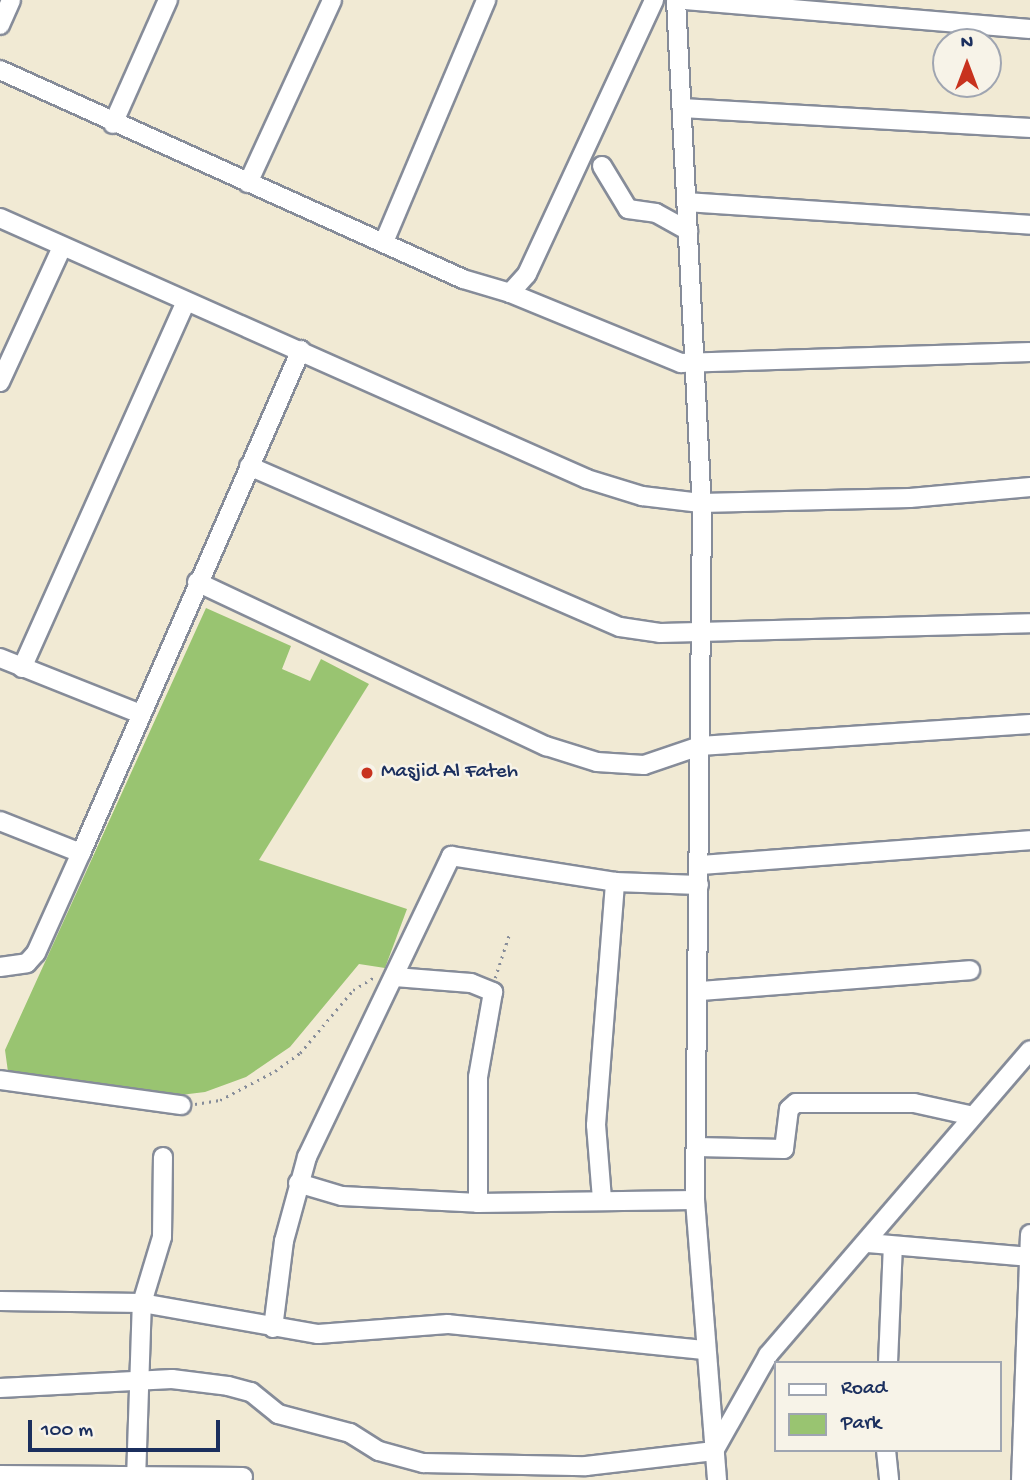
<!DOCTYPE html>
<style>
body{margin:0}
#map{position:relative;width:1030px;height:1480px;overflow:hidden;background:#f1ead4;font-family:"Gochi Hand",sans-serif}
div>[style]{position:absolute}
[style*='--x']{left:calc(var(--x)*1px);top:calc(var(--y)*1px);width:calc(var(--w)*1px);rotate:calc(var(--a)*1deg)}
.green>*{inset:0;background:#99c471}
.path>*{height:2.5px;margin-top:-1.25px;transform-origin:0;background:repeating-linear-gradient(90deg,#868c99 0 2px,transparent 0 7px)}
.roads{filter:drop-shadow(2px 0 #868c99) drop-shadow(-2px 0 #868c99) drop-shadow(0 2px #868c99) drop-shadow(0 -2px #868c99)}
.minor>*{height:18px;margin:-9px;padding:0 9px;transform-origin:9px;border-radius:9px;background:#fff}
.dots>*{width:19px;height:19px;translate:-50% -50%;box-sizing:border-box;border:4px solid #f7f3e8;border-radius:50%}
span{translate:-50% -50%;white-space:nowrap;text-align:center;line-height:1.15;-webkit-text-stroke:5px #f7f3e8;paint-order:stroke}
.poi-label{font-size:21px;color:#1b2f5e}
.left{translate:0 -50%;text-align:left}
.legend{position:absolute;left:774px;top:1361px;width:228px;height:91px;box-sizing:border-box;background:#f7f3e8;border:2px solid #9fa5b1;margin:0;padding:9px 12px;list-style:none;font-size:21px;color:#1b2f5e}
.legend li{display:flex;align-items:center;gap:14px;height:35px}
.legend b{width:35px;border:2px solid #9fa5b1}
.north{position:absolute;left:932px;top:28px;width:70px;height:70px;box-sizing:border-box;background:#f7f3e8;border:2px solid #9fa5b1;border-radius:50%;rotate:0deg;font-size:19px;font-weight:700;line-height:28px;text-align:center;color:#1b2f5e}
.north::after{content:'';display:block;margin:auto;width:24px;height:32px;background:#c8321e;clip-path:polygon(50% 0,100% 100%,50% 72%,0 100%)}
.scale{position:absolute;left:28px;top:1420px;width:192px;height:32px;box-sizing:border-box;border:4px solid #1b2f5e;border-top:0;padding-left:9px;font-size:21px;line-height:24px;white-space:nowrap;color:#1b2f5e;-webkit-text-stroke:5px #f7f3e8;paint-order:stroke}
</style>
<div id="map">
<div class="green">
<div style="clip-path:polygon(206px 608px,291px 646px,282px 669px,310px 681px,321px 659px,369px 684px,259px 860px,407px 909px,385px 968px,359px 964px,290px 1047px,246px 1077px,205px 1092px,164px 1097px,8px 1072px,5px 1050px)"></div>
</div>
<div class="path">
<div style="--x:495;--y:978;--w:45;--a:-72"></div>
<div style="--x:195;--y:1104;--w:25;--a:-9"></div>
<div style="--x:220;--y:1100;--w:62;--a:-27.8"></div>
<div style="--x:275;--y:1071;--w:31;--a:-36"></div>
<div style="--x:300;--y:1053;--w:82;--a:-49.9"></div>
<div style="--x:353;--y:990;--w:27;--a:-31"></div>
</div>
<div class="roads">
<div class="minor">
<div style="--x:676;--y:0;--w:510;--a:87.08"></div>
<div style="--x:702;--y:509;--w:691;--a:90.58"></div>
<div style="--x:695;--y:1200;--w:281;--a:85.5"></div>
<div style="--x:685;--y:0;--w:346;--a:4.8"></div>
<div style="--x:0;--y:25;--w:27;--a:-66"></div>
<div style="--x:0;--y:70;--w:508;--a:24.29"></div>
<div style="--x:463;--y:279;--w:49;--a:16.6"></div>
<div style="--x:510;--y:293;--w:25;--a:-48"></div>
<div style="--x:527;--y:274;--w:302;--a:-65.1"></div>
<div style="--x:682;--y:108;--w:349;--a:3.3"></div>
<div style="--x:113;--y:124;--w:136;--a:-66.1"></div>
<div style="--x:602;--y:166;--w:50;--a:58.8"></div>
<div style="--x:628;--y:209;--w:28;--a:8"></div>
<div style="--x:656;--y:213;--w:37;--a:29"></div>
<div style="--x:248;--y:183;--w:201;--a:-65.3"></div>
<div style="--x:687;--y:202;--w:344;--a:3.8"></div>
<div style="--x:0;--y:218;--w:642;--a:23.97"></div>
<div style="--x:587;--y:479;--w:58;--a:17.2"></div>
<div style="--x:642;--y:496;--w:59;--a:6.8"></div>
<div style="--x:701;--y:503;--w:209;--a:-1.4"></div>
<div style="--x:910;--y:498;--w:121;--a:-5.2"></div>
<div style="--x:384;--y:242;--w:263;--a:-67.1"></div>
<div style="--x:510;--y:293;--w:185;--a:22.3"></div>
<div style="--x:681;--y:363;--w:349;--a:-1.8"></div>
<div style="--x:0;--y:382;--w:149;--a:-65.3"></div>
<div style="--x:249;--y:466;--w:404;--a:23.5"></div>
<div style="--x:620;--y:627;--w:40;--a:8.5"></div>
<div style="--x:660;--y:633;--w:370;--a:-1.5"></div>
<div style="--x:197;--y:582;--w:386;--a:25.2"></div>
<div style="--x:546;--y:746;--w:53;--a:17.4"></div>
<div style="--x:597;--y:762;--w:47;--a:3.7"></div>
<div style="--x:644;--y:765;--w:59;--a:-18.7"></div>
<div style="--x:700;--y:746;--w:331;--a:-3.8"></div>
<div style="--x:0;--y:658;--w:149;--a:21.7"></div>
<div style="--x:22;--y:668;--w:401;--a:-65.9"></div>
<div style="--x:0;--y:821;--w:87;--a:21.6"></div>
<div style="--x:81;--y:853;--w:549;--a:-66.38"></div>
<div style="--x:700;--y:865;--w:331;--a:-4.3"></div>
<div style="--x:0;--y:967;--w:27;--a:-8"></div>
<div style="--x:27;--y:963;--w:13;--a:-48"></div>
<div style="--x:36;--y:953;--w:110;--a:-65.8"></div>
<div style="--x:395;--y:977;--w:76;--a:4.5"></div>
<div style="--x:471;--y:983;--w:24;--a:22"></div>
<div style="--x:493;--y:992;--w:86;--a:100"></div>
<div style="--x:478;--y:1077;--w:126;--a:90"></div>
<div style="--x:700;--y:991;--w:271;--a:-4.4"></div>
<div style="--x:0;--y:1080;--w:183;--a:7.9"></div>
<div style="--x:697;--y:1147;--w:87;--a:1.3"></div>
<div style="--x:784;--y:1149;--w:40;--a:-82.9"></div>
<div style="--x:789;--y:1109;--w:9;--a:-41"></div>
<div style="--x:796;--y:1103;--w:118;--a:0"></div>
<div style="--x:914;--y:1103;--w:60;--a:12.4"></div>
<div style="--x:298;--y:1183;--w:46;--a:16.5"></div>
<div style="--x:342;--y:1196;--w:136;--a:2.9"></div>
<div style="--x:478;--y:1203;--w:217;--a:-0.8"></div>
<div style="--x:602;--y:1199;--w:74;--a:-94.6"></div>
<div style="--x:596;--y:1125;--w:244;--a:-85.5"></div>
<div style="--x:868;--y:1243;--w:163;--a:4.9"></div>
<div style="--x:0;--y:1301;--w:142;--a:0.8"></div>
<div style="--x:142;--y:1303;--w:179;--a:10"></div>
<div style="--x:318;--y:1334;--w:130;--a:-4.4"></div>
<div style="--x:448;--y:1324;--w:258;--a:5.8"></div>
<div style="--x:273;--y:1328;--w:88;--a:-82.8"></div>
<div style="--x:284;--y:1241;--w:87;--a:-74.7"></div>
<div style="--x:307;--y:1157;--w:334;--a:-64.4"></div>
<div style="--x:451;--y:856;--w:166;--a:9"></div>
<div style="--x:615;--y:882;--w:84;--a:2"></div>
<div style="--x:888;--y:1363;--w:117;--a:-87.6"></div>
<div style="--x:0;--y:1388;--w:172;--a:-3"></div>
<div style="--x:172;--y:1379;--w:56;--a:7.1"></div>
<div style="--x:228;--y:1386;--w:24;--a:15"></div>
<div style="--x:251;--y:1392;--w:35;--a:39"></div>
<div style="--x:278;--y:1414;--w:74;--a:14.8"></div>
<div style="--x:350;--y:1433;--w:34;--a:32"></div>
<div style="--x:379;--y:1451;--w:46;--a:15.3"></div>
<div style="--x:423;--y:1463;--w:163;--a:1.1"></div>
<div style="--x:586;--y:1466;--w:129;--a:-6.7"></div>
<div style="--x:714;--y:1451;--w:110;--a:-60.6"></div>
<div style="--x:768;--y:1355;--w:402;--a:-49.3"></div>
<div style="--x:886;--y:1450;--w:30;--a:84"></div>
<div style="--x:0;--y:1475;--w:243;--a:0.5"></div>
<div style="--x:136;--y:1480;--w:177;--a:-88.1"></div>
<div style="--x:142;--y:1303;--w:69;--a:-73.1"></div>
<div style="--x:162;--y:1237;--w:80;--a:-89.3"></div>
<div style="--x:1021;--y:1480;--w:246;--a:-87.9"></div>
</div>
</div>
<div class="dots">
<div style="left:367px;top:773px;background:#c8321e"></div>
</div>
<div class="poi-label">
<span class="left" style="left:381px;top:773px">Masjid Al Fateh</span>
</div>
<ul class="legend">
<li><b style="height:9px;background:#fff"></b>Road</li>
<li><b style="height:19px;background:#99c471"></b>Park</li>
</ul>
<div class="north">N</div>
<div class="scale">100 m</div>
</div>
